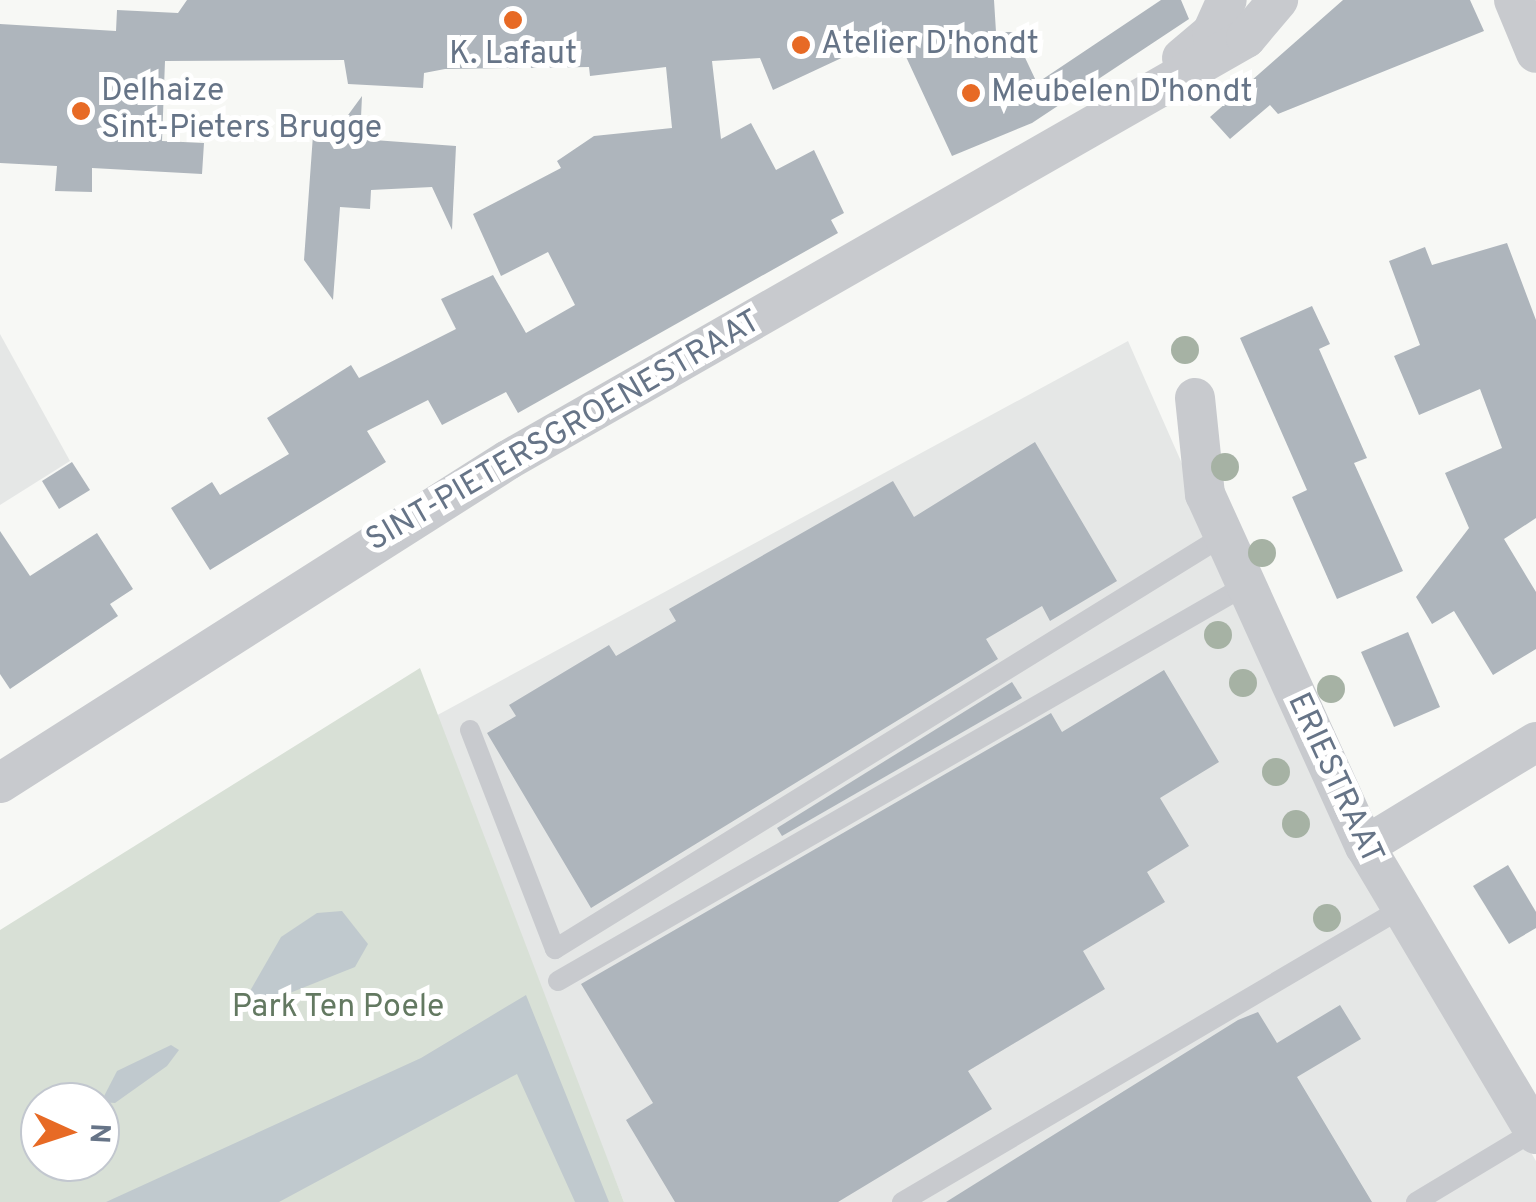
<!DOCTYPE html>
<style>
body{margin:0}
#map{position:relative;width:1536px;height:1202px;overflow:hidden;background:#f7f8f5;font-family:Overpass,sans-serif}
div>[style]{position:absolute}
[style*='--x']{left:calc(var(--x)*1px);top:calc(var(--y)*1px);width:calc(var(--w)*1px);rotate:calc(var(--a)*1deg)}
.built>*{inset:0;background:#e5e7e6}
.green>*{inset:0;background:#d8e0d6}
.water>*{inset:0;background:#c0c9ce}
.building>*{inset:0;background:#aeb5bc}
.service>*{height:20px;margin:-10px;padding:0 10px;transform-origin:10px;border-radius:10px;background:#c8cace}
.minor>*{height:40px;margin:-20px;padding:0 20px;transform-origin:20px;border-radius:20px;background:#c8cace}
.trees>*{width:28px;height:28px;margin:-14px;border-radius:50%;background:#a6b2a4}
.dots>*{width:28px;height:28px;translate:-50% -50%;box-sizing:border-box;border:5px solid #fff;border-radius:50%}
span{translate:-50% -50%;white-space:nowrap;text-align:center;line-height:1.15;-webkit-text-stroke:10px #fff;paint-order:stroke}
.poi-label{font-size:32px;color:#667487}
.left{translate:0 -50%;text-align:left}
.street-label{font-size:32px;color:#667487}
.park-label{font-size:32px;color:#637961}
.north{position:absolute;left:20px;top:1082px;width:100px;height:100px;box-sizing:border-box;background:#fff;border:2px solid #c2c7cf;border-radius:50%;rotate:93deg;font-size:28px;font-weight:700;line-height:40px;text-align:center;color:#667487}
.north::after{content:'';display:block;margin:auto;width:35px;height:45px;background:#e76a25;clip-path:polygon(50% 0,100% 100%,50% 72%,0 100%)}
</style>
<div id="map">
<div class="built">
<div style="clip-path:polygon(0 334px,70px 461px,0 505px)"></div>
<div style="clip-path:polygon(1128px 341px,1354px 854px,1536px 1161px,1536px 1202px,624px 1202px,432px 718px)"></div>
</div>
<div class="green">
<div style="clip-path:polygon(evenodd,420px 668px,624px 1202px,0 1202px,0 930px,420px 668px,40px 1102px,100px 1102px,100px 1162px,40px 1162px,40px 1102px)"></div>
</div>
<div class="water">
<div style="clip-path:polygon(342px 911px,368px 944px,355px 967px,252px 1008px,250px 991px,281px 937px,317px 913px)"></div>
<div style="clip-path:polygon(526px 995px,609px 1202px,575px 1202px,517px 1074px,279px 1202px,106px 1202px,421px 1058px)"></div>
<div style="clip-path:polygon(171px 1045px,179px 1050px,167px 1066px,115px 1103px,101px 1102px,117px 1071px)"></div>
</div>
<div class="building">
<div style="clip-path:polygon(187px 0,994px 0,996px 32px,1013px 32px,1037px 83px,1161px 0,1181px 0,1189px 19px,1032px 123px,952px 156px,895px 33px,773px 90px,760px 58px,712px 61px,721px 139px,751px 123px,776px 170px,814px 150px,844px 213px,831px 220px,838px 233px,518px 413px,506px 392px,442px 425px,428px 400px,367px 431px,386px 462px,210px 570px,171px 508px,212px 482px,220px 495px,289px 454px,267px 418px,351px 365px,359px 378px,456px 329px,441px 299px,493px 275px,526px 333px,575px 305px,548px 252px,501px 276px,473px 214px,561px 168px,557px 161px,594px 136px,672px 128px,666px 67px,590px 76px,589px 67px,445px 69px,424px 73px,423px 88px,348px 84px,344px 60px,165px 61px,162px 141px,204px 143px,202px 174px,92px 168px,92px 192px,55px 191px,57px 166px,0 163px,0 24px,116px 31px,117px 10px,178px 13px)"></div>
<div style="clip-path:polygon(1343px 0,1470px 0,1484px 31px,1278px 114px,1270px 105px,1230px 139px,1210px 117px)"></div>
<div style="clip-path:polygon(362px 96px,360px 139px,456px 146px,452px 230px,432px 187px,371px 190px,370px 209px,340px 207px,333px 300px,304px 260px,313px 135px,332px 137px)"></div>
<div style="clip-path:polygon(1507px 243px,1536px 320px,1536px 518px,1504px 539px,1536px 592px,1536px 649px,1493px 675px,1454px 611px,1432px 624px,1416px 597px,1469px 528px,1445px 473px,1502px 448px,1480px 389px,1419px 415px,1394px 356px,1420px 345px,1389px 261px,1425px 247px,1432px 265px)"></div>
<div style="clip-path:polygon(1312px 306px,1330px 344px,1319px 349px,1367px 458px,1354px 463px,1403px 571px,1337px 599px,1292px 497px,1307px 490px,1240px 338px)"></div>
<div style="clip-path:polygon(1035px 442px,1117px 581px,1050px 621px,1042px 606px,986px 639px,998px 659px,591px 908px,487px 733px,516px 716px,509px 705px,609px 645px,616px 656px,676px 621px,669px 609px,893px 481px,914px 517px)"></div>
<div style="clip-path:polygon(72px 462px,90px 490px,59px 509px,42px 481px)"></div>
<div style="clip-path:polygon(0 531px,30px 576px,97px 533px,133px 589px,110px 604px,118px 616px,10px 689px,0 674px)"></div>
<div style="clip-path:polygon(1408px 632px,1440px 707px,1394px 727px,1361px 652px)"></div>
<div style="clip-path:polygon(1164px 670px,1219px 762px,1160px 798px,1189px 846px,1147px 872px,1165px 902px,1083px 951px,1105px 989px,968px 1071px,992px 1109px,838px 1202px,675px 1202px,626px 1120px,653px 1103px,581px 984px,1051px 713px,1062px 732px)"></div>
<div style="clip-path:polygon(1012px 682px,1022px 698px,782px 836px,777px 828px)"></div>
<div style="clip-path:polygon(1508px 865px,1536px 912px,1536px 928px,1509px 944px,1473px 886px)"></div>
<div style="clip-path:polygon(1340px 1005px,1361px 1039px,1297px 1077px,1372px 1202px,946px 1202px,1238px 1020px,1258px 1012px,1277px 1043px)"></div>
</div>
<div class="service">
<div style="--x:470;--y:730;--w:235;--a:68.8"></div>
<div style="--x:555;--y:949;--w:785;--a:-31.73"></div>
<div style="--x:558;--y:981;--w:792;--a:-29.9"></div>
<div style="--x:902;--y:1202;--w:574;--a:-30.45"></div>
<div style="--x:1416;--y:1202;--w:138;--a:-31"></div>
</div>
<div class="minor">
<div style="--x:1514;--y:0;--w:57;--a:67.5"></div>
<div style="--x:1182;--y:58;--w:39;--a:-40"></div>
<div style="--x:1212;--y:33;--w:36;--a:-66"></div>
<div style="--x:1195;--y:398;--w:97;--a:84.1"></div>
<div style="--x:1205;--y:494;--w:387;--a:65.6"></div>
<div style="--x:1365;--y:846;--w:335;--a:59.3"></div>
<div style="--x:0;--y:783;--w:602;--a:-32.45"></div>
<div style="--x:508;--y:460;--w:850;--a:-29.76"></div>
<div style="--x:1246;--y:38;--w:50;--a:-49.9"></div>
<div style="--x:1365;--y:846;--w:200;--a:-31.3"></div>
</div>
<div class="trees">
<div style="left:1185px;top:350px"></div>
<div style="left:1225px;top:467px"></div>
<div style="left:1262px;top:553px"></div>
<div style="left:1218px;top:635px"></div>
<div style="left:1243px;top:683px"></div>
<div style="left:1331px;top:689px"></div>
<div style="left:1276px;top:772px"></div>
<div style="left:1296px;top:824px"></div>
<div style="left:1327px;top:918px"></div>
</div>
<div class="dots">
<div style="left:513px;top:20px;background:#e76a25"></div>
<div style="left:801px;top:45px;background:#e76a25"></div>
<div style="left:971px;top:93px;background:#e76a25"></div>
<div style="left:81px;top:111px;background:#e76a25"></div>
</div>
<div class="poi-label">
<span class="left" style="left:821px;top:45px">Atelier D'hondt</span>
<span style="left:513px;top:55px">K. Lafaut</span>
<span class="left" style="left:101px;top:111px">Delhaize<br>Sint-Pieters Brugge</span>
<span class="left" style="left:991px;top:93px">Meubelen D'hondt</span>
</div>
<div class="street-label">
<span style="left:564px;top:432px;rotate:-30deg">SINT-PIETERSGROENESTRAAT</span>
<span style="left:1334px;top:779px;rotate:65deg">ERIESTRAAT</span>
</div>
<div class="park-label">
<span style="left:338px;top:1008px">Park Ten Poele</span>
</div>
<div class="north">N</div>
</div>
